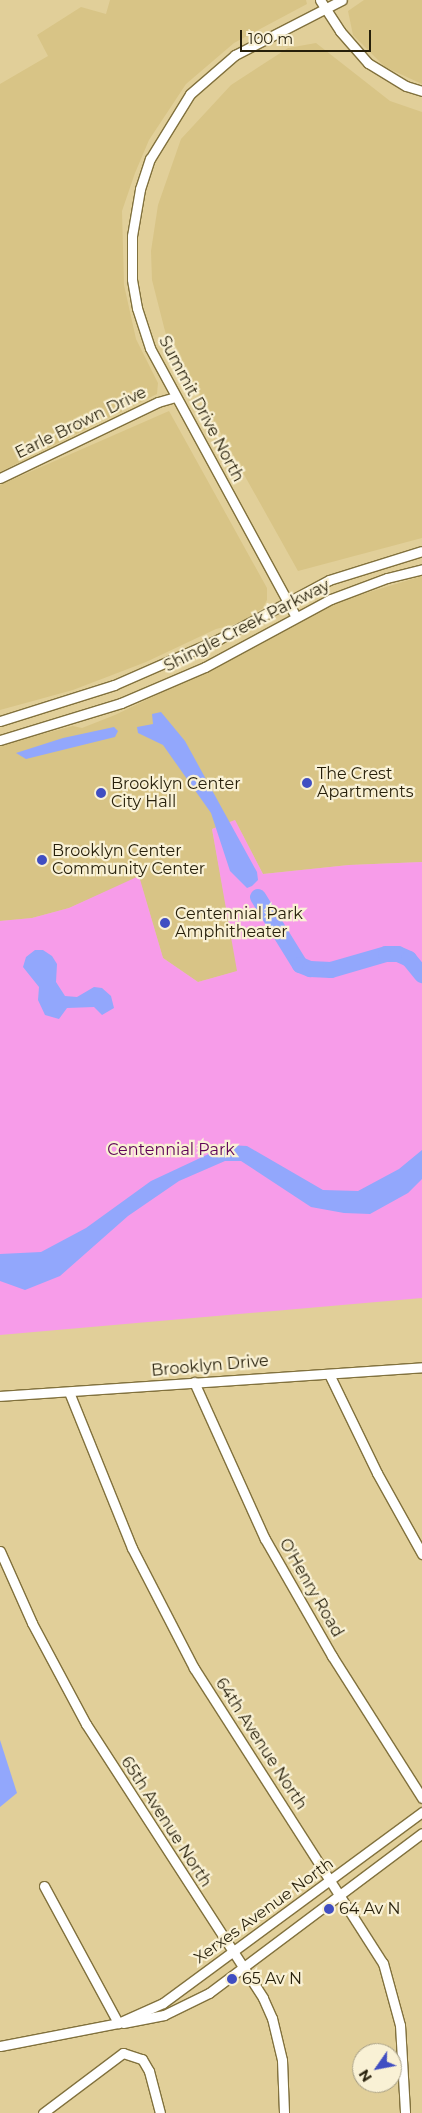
<!DOCTYPE html>
<style>
body{margin:0}
#map{position:relative;width:422px;height:2113px;overflow:hidden;background:#e1cf99;font-family:Montserrat,sans-serif}
div>[style]{position:absolute}
[style*='--x']{left:calc(var(--x)*1px);top:calc(var(--y)*1px);width:calc(var(--w)*1px);rotate:calc(var(--a)*1deg)}
.built>*{inset:0;background:#d8c486}
.green>*{inset:0;background:#f79ce9}
.water>*{inset:0;background:#92a7fc}
.river>*{height:16px;margin:-8px;padding:0 8px;transform-origin:8px;border-radius:8px;background:#92a7fc}
.roads{filter:drop-shadow(1px 0 #81713d) drop-shadow(-1px 0 #81713d) drop-shadow(0 1px #81713d) drop-shadow(0 -1px #81713d)}
.minor>*{height:9px;margin:-4.5px;padding:0 4.5px;transform-origin:4.5px;border-radius:4.5px;background:#fff}
.dots>*{width:14px;height:14px;translate:-50% -50%;box-sizing:border-box;border:2px solid #f9f1d5;border-radius:50%}
span{translate:-50% -50%;white-space:nowrap;text-align:center;line-height:1.15;-webkit-text-stroke:4.5px #f9f1d5;paint-order:stroke}
.street-label{font-size:16px;color:#261f0a}
.poi-label{font-size:16px;color:#261f0a}
.left{translate:0 -50%;text-align:left}
.park-label{font-size:16px;color:#5d0156}
.north{position:absolute;left:352px;top:2043px;width:50px;height:50px;box-sizing:border-box;background:#f9f1d5;border:1px solid #a59d84;border-radius:50%;rotate:237deg;font-size:14px;font-weight:700;line-height:20px;text-align:center;color:#261f0a}
.north::after{content:'';display:block;margin:auto;width:18px;height:22px;background:#404ec2;clip-path:polygon(50% 0,100% 100%,50% 72%,0 100%)}
.scale{position:absolute;left:240px;top:30px;width:131px;height:22px;box-sizing:border-box;border:2px solid #261f0a;border-top:0;padding-left:6px;font-size:15px;line-height:18px;white-space:nowrap;color:#261f0a;-webkit-text-stroke:4px #f9f1d5;paint-order:stroke}
</style>
<div id="map">
<div class="built">
<div style="clip-path:polygon(110px 0,306px 0,307px 4px,234px 43px,186px 84px,149px 140px,135px 173px,122px 211px,124px 285px,136px 339px,158px 383px,157px 394px,0 472px,0 84px,48px 56px,37px 35px,81px 7px,106px 14px)"></div>
<div style="clip-path:polygon(364px 0,422px 0,422px 84px,385px 67px,353px 35px,348px 11px)"></div>
<div style="clip-path:polygon(316px 43px,390px 101px,422px 112px,422px 538px,298px 571px,166px 335px,152px 280px,151px 251px,158px 205px,181px 139px,231px 85px,288px 48px)"></div>
<div style="clip-path:polygon(169px 411px,267px 588px,267px 600px,263px 608px,240px 623px,216px 629px,146px 662px,73px 690px,0 710px,0 485px)"></div>
<div style="clip-path:polygon(422px 576px,422px 862px,349px 865px,263px 874px,235px 820px,212px 829px,238px 971px,198px 982px,163px 958px,139px 877px,69px 908px,32px 918px,0 921px,0 745px,73px 726px,82px 728px,115px 715px,256px 647px,327px 605px)"></div>
</div>
<div class="green">
<div style="clip-path:polygon(235px 820px,263px 874px,349px 865px,422px 862px,422px 1298px,0 1335px,0 921px,32px 918px,69px 908px,139px 876px,163px 958px,198px 982px,237px 971px,212px 829px)"></div>
</div>
<div class="water">
<div style="clip-path:polygon(161px 712px,185px 741px,257px 872px,258px 880px,252px 886px,247px 888px,230px 871px,211px 813px,163px 745px,138px 733px,137px 727px,153px 724px,152px 714px)"></div>
<div style="clip-path:polygon(114px 727px,118px 731px,115px 737px,26px 759px,16px 753px,63px 738px)"></div>
<div style="clip-path:polygon(35px 950px,43px 950px,52px 956px,57px 964px,56px 982px,65px 996px,77px 997px,94px 987px,102px 988px,111px 996px,114px 1008px,102px 1015px,94px 1007px,67px 1008px,59px 1019px,45px 1015px,38px 1000px,39px 987px,23px 967px,26px 957px)"></div>
<div style="clip-path:polygon(228px 1145px,247px 1146px,323px 1190px,358px 1191px,399px 1169px,422px 1150px,422px 1179px,408px 1193px,370px 1214px,344px 1213px,311px 1207px,241px 1161px,225px 1161px,179px 1181px,128px 1216px,60px 1276px,25px 1290px,0 1281px,0 1254px,41px 1252px,86px 1228px,151px 1181px)"></div>
<div style="clip-path:polygon(0 1740px,17px 1793px,0 1807px)"></div>
</div>
<div class="river">
<div style="--x:258;--y:897;--w:80;--a:58.3"></div>
<div style="--x:300;--y:965;--w:11;--a:22"></div>
<div style="--x:310;--y:969;--w:21;--a:3"></div>
<div style="--x:331;--y:970;--w:57;--a:-16.2"></div>
<div style="--x:386;--y:954;--w:12;--a:0"></div>
<div style="--x:398;--y:954;--w:12;--a:24"></div>
<div style="--x:409;--y:959;--w:21;--a:51"></div>
</div>
<div class="roads">
<div class="minor">
<div style="--x:320;--y:0;--w:37;--a:57"></div>
<div style="--x:340;--y:31;--w:43;--a:48.8"></div>
<div style="--x:368;--y:63;--w:44;--a:31.2"></div>
<div style="--x:406;--y:86;--w:17;--a:17"></div>
<div style="--x:0;--y:478;--w:175;--a:-25.7"></div>
<div style="--x:158;--y:402;--w:18;--a:-16"></div>
<div style="--x:296;--y:617;--w:306;--a:-118.5"></div>
<div style="--x:150;--y:348;--w:42;--a:-108"></div>
<div style="--x:137;--y:308;--w:29;--a:-100"></div>
<div style="--x:132;--y:279;--w:43;--a:-90"></div>
<div style="--x:132;--y:236;--w:48;--a:-80.3"></div>
<div style="--x:140;--y:189;--w:32;--a:-72"></div>
<div style="--x:150;--y:159;--w:76;--a:-58.4"></div>
<div style="--x:190;--y:94;--w:60;--a:-40.9"></div>
<div style="--x:235;--y:55;--w:120;--a:-27.2"></div>
<div style="--x:0;--y:721;--w:120;--a:-17.5"></div>
<div style="--x:114;--y:685;--w:115;--a:-23.7"></div>
<div style="--x:219;--y:639;--w:125;--a:-28.2"></div>
<div style="--x:329;--y:580;--w:97;--a:-17.3"></div>
<div style="--x:0;--y:740;--w:127;--a:-17"></div>
<div style="--x:121;--y:703;--w:91;--a:-23.2"></div>
<div style="--x:205;--y:667;--w:143;--a:-28.4"></div>
<div style="--x:331;--y:599;--w:60;--a:-20.6"></div>
<div style="--x:387;--y:578;--w:36;--a:-14"></div>
<div style="--x:329;--y:1374;--w:110;--a:64.1"></div>
<div style="--x:377;--y:1473;--w:93;--a:60.9"></div>
<div style="--x:194;--y:1382;--w:172;--a:65.7"></div>
<div style="--x:265;--y:1539;--w:135;--a:60.2"></div>
<div style="--x:332;--y:1656;--w:168;--a:57.6"></div>
<div style="--x:69;--y:1392;--w:168;--a:68"></div>
<div style="--x:132;--y:1548;--w:135;--a:62.7"></div>
<div style="--x:194;--y:1668;--w:350;--a:57.4"></div>
<div style="--x:383;--y:1963;--w:64;--a:74.7"></div>
<div style="--x:400;--y:2025;--w:88;--a:86.7"></div>
<div style="--x:0;--y:1396;--w:423;--a:-3.9"></div>
<div style="--x:0;--y:1551;--w:79;--a:66"></div>
<div style="--x:32;--y:1623;--w:115;--a:61.9"></div>
<div style="--x:86;--y:1724;--w:326;--a:57.1"></div>
<div style="--x:263;--y:1998;--w:22;--a:66"></div>
<div style="--x:272;--y:2018;--w:43;--a:76.6"></div>
<div style="--x:282;--y:2060;--w:53;--a:87.8"></div>
<div style="--x:44;--y:1886;--w:156;--a:61.6"></div>
<div style="--x:123;--y:2023;--w:42;--a:-11"></div>
<div style="--x:164;--y:2015;--w:50;--a:-26.1"></div>
<div style="--x:209;--y:1993;--w:266;--a:-36.9"></div>
<div style="--x:0;--y:2046;--w:120;--a:-11"></div>
<div style="--x:118;--y:2023;--w:49;--a:-24"></div>
<div style="--x:163;--y:2003;--w:322;--a:-36.4"></div>
<div style="--x:43;--y:2113;--w:100;--a:-36.9"></div>
<div style="--x:123;--y:2053;--w:20;--a:18"></div>
<div style="--x:142;--y:2059;--w:14;--a:60"></div>
<div style="--x:149;--y:2071;--w:43;--a:75.3"></div>
</div>
</div>
<div class="dots">
<div style="left:307px;top:783px;background:#404ec2"></div>
<div style="left:101px;top:793px;background:#404ec2"></div>
<div style="left:42px;top:860px;background:#404ec2"></div>
<div style="left:165px;top:923px;background:#404ec2"></div>
<div style="left:329px;top:1909px;background:#404ec2"></div>
<div style="left:232px;top:1979px;background:#404ec2"></div>
</div>
<div class="street-label">
<span style="left:201px;top:409px;rotate:62deg">Summit Drive North</span>
<span style="left:81px;top:423px;rotate:-26deg">Earle Brown Drive</span>
<span style="left:247px;top:626px;rotate:-27deg">Shingle Creek Parkway</span>
<span style="left:210px;top:1366px;rotate:-5deg">Brooklyn Drive</span>
<span style="left:311px;top:1588px;rotate:60deg">O'Henry Road</span>
<span style="left:261px;top:1744px;rotate:57deg">64th Avenue North</span>
<span style="left:166px;top:1822px;rotate:57deg">65th Avenue North</span>
<span style="left:264px;top:1911px;rotate:-36deg">Xerxes Avenue North</span>
</div>
<div class="poi-label">
<span class="left" style="left:317px;top:783px">The Crest<br>Apartments</span>
<span class="left" style="left:111px;top:793px">Brooklyn Center<br>City Hall</span>
<span class="left" style="left:52px;top:860px">Brooklyn Center<br>Community Center</span>
<span class="left" style="left:175px;top:923px">Centennial Park<br>Amphitheater</span>
<span class="left" style="left:339px;top:1909px">64 Av N</span>
<span class="left" style="left:242px;top:1979px">65 Av N</span>
</div>
<div class="park-label">
<span style="left:171px;top:1150px">Centennial Park</span>
</div>
<div class="north">N</div>
<div class="scale">100 m</div>
</div>
